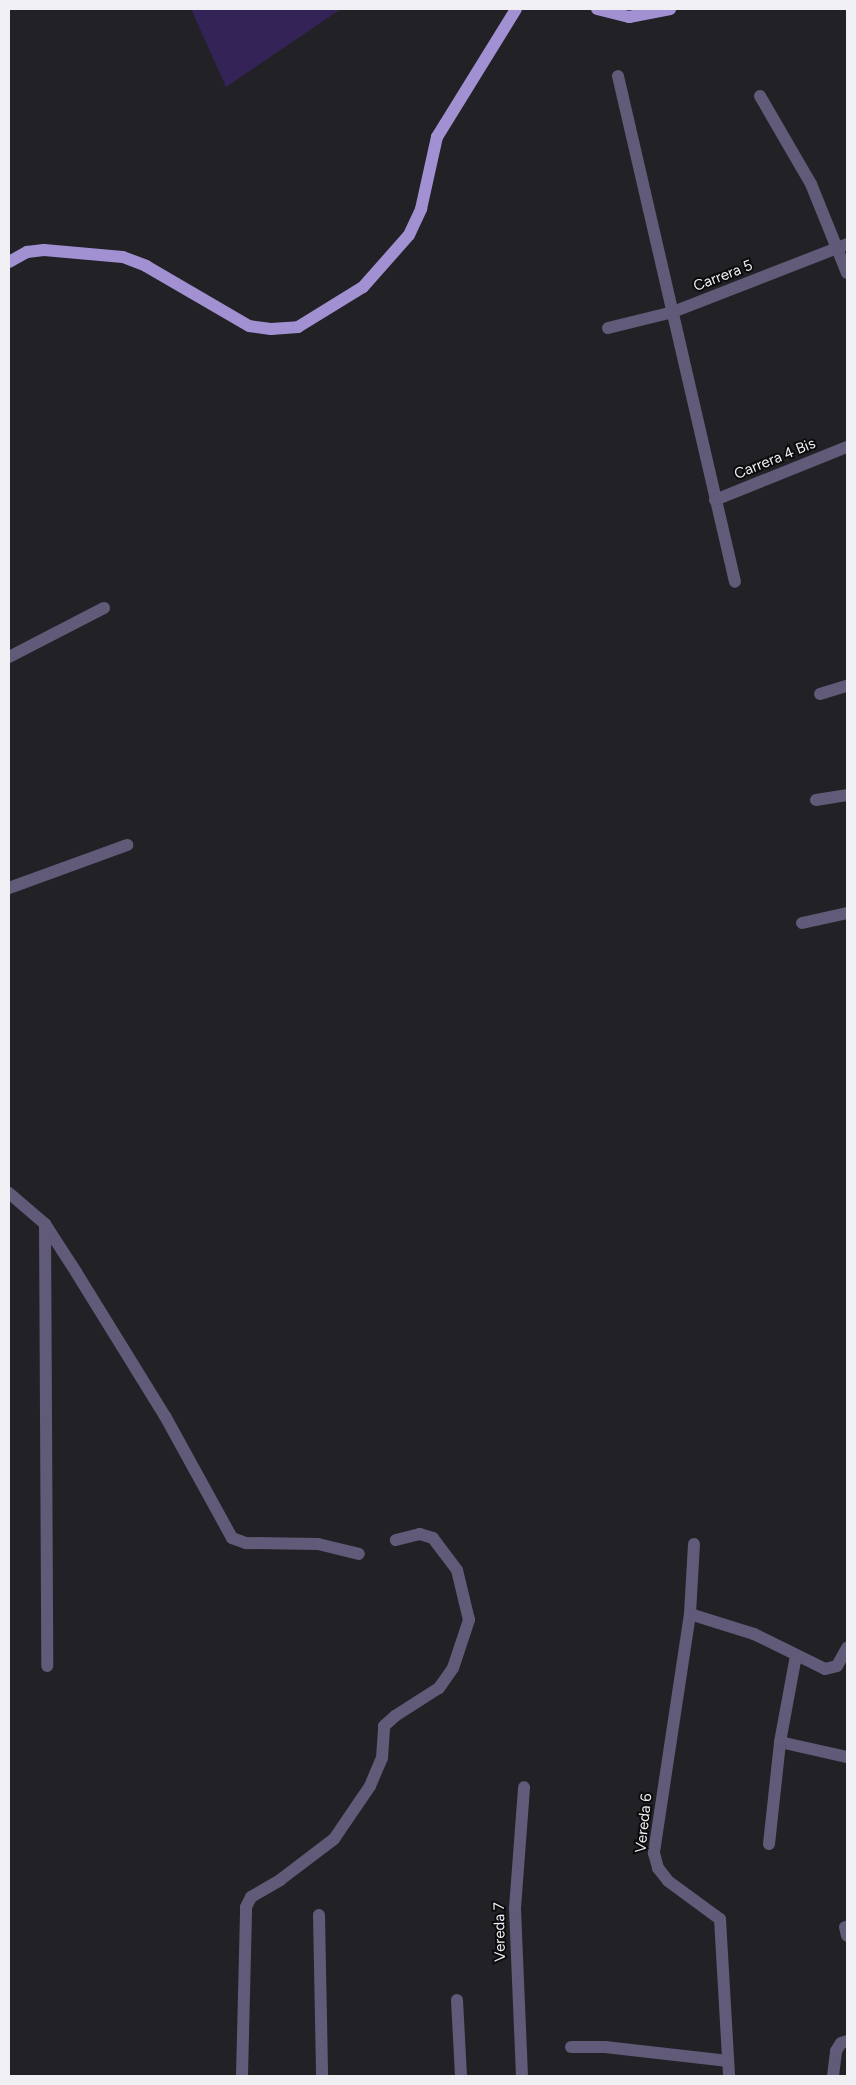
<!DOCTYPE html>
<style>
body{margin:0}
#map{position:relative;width:856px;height:2085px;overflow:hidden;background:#222126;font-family:Figtree,sans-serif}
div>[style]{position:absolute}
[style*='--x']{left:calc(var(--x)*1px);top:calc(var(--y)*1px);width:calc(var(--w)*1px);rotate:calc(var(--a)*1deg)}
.green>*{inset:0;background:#332356}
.minor>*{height:12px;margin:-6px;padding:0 6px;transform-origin:6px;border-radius:6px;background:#615a79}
.major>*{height:12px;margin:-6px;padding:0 6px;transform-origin:6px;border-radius:6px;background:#a191d2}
span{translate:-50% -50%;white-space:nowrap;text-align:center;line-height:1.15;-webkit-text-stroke:4px #0b0b0d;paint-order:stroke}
.street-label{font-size:15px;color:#f0eff3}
.frame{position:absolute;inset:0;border:10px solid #f0eff3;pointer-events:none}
</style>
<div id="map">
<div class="green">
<div style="clip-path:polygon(191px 9px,341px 9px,226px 87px)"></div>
</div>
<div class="minor">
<div style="--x:618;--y:76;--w:519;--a:76.98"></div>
<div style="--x:760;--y:96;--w:102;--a:59.9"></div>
<div style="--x:811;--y:184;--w:96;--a:68"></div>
<div style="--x:608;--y:328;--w:67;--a:-13.8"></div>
<div style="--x:673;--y:312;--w:187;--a:-21.3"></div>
<div style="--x:715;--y:500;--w:142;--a:-21.9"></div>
<div style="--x:9;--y:657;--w:107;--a:-27.3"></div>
<div style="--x:820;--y:694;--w:28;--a:-17"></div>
<div style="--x:816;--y:800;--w:31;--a:-9"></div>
<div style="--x:9;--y:888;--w:126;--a:-20"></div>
<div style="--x:802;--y:923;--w:46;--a:-12.5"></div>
<div style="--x:9;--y:1193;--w:48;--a:40.7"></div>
<div style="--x:45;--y:1224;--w:57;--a:57.1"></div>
<div style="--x:76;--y:1272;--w:169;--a:58.3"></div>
<div style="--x:165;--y:1416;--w:139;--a:61.2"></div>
<div style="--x:232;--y:1538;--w:15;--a:20"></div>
<div style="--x:246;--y:1543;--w:72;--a:0.8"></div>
<div style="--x:318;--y:1544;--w:42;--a:13.7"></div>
<div style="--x:45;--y:1224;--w:442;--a:89.7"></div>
<div style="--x:694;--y:1544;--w:70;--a:93.3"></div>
<div style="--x:690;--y:1614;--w:242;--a:98.6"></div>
<div style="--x:654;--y:1853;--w:16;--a:75"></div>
<div style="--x:658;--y:1868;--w:16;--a:52"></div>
<div style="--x:668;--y:1881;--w:64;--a:36.2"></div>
<div style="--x:720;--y:1919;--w:157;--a:86.7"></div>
<div style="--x:690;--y:1614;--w:67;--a:17.4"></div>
<div style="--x:754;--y:1634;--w:79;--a:26.2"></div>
<div style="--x:825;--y:1669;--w:12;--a:-14"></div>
<div style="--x:837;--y:1666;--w:21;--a:-61"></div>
<div style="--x:780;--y:1742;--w:69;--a:12.6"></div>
<div style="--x:769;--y:1844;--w:103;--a:-83.8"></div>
<div style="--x:780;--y:1742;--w:87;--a:-79.5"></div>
<div style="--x:319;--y:1915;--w:161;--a:88.9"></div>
<div style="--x:845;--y:1927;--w:9;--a:77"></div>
<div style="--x:457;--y:2000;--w:76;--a:87"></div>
<div style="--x:571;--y:2047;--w:34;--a:0"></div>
<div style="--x:605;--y:2047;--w:124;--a:6.5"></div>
<div style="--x:242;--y:2076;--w:169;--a:-88.6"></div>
<div style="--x:246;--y:1907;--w:11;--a:-63"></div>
<div style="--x:251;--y:1897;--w:34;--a:-30"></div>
<div style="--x:280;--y:1880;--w:68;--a:-37.2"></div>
<div style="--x:334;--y:1839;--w:64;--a:-55.8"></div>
<div style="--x:370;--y:1786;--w:30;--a:-67"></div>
<div style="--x:382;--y:1758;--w:32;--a:-86"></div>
<div style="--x:384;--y:1726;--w:15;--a:-42"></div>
<div style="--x:395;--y:1716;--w:52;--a:-32.5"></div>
<div style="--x:439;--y:1688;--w:24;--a:-55"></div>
<div style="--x:453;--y:1668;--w:51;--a:-71.6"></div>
<div style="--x:469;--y:1620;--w:51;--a:-103.5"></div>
<div style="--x:457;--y:1570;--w:40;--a:-127"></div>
<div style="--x:433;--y:1538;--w:14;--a:-163"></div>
<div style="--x:420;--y:1534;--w:25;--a:166"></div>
<div style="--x:522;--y:2076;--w:168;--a:-92.4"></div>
<div style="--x:515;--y:1908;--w:121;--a:-85.7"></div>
<div style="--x:833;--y:2076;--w:25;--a:-83"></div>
<div style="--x:836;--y:2051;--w:9;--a:-58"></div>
<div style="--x:841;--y:2043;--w:6;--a:-18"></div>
</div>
<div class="major">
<div style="--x:597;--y:9;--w:33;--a:14"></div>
<div style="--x:629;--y:17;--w:42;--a:-11"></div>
<div style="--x:9;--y:262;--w:21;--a:-29"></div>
<div style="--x:27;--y:252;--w:17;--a:-7"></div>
<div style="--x:44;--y:250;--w:79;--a:5.1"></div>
<div style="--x:123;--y:257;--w:25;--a:21"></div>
<div style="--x:146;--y:266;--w:119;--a:30.2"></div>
<div style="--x:249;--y:326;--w:22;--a:8"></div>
<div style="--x:271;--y:329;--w:27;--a:-4"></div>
<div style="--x:298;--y:327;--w:76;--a:-31.6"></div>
<div style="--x:363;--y:287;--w:69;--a:-48.5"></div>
<div style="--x:409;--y:235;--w:29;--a:-65"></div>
<div style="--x:421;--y:209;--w:74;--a:-77.5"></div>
<div style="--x:437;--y:137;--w:150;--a:-58.3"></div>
</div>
<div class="street-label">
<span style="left:723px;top:276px;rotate:-21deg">Carrera 5</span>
<span style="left:775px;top:459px;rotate:-22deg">Carrera 4 Bis</span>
<span style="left:644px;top:1823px;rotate:-84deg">Vereda 6</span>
<span style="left:500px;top:1932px;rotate:-91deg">Vereda 7</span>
</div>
<div class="frame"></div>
</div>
